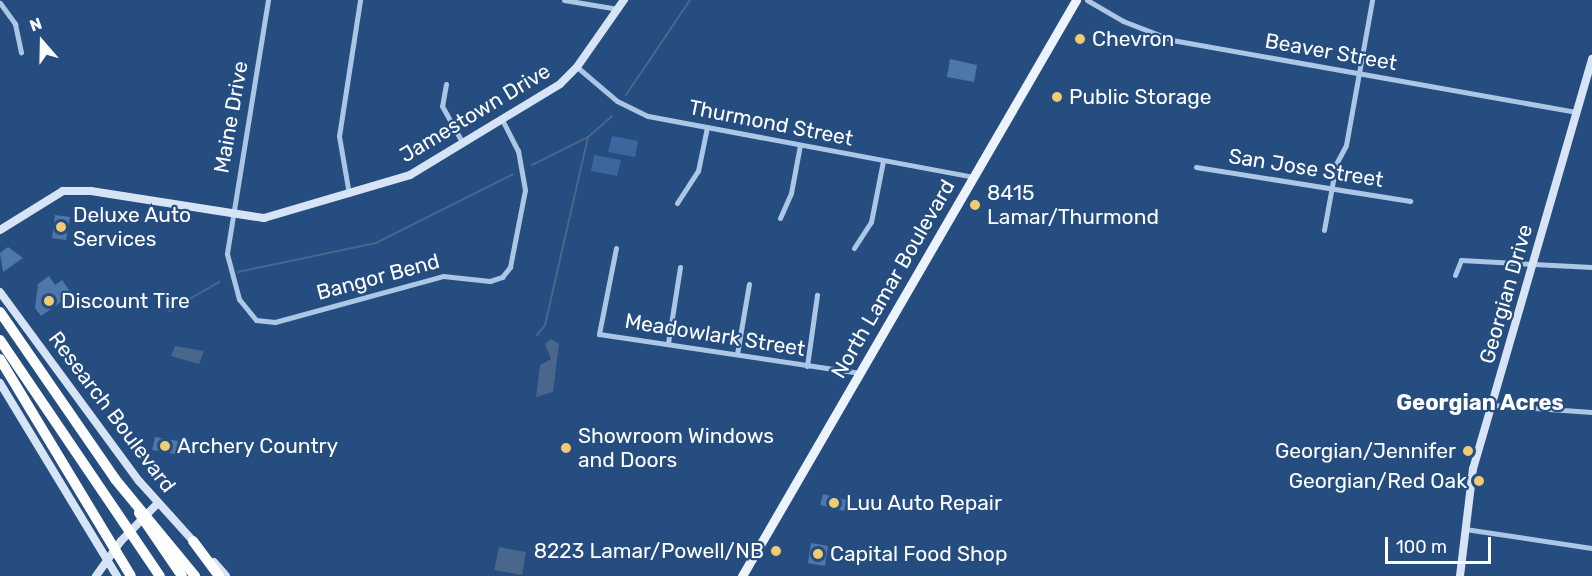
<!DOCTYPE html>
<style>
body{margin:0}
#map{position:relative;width:1592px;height:576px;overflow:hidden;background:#254d80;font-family:Rubik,sans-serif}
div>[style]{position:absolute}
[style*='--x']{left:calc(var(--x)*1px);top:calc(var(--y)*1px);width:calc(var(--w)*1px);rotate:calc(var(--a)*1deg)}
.green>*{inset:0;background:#39679e}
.water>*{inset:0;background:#49668b}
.stream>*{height:2px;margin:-1px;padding:0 1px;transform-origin:1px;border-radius:1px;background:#49668b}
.building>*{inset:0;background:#4d77a9}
.street>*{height:5px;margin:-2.5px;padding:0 2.5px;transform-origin:2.5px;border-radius:2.5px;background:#acc6e6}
.secondary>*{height:8px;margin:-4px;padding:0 4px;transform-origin:4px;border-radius:4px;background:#d6e4f6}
.primary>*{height:9px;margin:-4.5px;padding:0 4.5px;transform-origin:4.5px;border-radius:4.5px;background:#edf3fd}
.highway>*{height:10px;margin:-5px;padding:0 5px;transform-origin:5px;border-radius:5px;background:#fff}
.highway-bridge>*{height:10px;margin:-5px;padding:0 5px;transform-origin:5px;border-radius:5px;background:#fff}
.dots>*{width:16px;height:16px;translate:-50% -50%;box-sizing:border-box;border:3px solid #254d80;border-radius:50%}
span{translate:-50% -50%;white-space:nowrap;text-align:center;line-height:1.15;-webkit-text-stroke:4.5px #254d80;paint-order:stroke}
.poi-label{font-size:21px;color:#fff}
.left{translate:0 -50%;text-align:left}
.right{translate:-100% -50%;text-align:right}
.street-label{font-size:21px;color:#fff}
.neighbourhood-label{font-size:22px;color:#fff;font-weight:700}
.north{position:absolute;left:12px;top:12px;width:60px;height:60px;-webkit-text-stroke:4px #254d80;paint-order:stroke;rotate:340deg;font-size:16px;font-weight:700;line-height:24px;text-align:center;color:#fff}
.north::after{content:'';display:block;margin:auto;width:21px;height:27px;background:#fff;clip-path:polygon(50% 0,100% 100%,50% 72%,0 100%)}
.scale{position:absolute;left:1385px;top:537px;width:106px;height:27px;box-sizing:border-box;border:3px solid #fff;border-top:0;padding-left:8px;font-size:18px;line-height:21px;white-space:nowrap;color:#fff;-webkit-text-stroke:4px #254d80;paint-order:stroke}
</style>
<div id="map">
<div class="green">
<div style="clip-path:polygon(612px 136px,638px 141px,635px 157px,608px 152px)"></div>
<div style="clip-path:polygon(594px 155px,621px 160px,617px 176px,591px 171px)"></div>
</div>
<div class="water">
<div style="clip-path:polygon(551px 339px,559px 344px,553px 392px,536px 397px,540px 365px,551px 359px,545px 344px)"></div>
<div style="clip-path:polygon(175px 346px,204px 351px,199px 364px,171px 356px)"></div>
<div style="clip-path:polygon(499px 547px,526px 552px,522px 575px,494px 570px)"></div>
</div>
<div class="stream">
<div style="--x:626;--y:95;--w:115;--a:-56"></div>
<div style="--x:532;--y:165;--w:63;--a:-26.6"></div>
<div style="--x:588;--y:137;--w:32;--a:-41"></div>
<div style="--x:238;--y:272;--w:141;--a:-11.9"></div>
<div style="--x:376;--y:243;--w:153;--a:-26.7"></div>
<div style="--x:169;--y:311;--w:58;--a:-30.1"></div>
<div style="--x:537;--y:335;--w:13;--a:-51"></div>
<div style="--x:545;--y:325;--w:193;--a:-77.1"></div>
</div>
<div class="building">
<div style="clip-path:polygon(950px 59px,977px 65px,974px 82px,947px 77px)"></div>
<div style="clip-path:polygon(55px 215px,70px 217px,66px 240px,52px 238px)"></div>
<div style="clip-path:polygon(8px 247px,23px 258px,3px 272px,0 253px)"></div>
<div style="clip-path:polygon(49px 276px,55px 285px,62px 280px,72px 294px,41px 316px,35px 308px,38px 284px)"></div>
<div style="clip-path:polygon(155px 437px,178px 441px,175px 454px,152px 450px)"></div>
<div style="clip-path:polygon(823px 494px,847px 500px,844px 511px,820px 505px)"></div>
<div style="clip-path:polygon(811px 543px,828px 546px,825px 566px,808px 563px)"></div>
</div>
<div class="street">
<div style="--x:268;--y:0;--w:257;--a:99.2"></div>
<div style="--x:227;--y:254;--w:47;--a:75.1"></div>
<div style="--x:239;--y:299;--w:27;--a:51"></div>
<div style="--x:256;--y:320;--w:19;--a:6"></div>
<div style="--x:275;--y:322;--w:174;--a:-15.3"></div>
<div style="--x:443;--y:276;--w:47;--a:6.1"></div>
<div style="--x:490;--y:281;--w:13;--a:-18"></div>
<div style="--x:502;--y:277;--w:13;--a:-51"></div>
<div style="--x:510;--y:267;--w:78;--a:-79"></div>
<div style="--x:525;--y:190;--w:40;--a:-100"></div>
<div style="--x:518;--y:151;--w:36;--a:-117"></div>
<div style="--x:564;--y:0;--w:55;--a:9.5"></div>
<div style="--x:1087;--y:0;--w:42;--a:30.3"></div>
<div style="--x:1123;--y:21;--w:53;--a:21.2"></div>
<div style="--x:1172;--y:40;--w:410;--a:10.1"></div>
<div style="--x:0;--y:3;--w:26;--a:54"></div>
<div style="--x:15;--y:24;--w:29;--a:78"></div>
<div style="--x:577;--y:67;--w:52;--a:40.4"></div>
<div style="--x:617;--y:101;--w:34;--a:26"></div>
<div style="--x:648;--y:116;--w:331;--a:10.6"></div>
<div style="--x:446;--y:84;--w:22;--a:100"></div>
<div style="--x:442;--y:106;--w:41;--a:60.9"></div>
<div style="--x:1196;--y:167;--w:217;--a:9"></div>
<div style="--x:349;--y:194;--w:59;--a:-99.8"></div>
<div style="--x:339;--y:136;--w:138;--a:-81.2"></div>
<div style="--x:677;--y:203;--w:38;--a:-57"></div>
<div style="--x:698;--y:171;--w:45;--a:-78.4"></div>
<div style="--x:780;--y:218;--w:27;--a:-66"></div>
<div style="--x:791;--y:193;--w:49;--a:-79.4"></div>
<div style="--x:1324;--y:230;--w:67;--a:-79.7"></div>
<div style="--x:1336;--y:164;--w:21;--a:-62"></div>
<div style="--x:1346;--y:145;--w:147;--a:-79.8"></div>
<div style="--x:616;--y:248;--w:88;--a:101.2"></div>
<div style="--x:599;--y:334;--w:264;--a:8.5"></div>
<div style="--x:854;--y:248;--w:31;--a:-57"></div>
<div style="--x:871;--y:222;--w:62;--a:-78.9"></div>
<div style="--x:1455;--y:275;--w:16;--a:-68"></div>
<div style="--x:1461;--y:260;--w:131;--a:3.1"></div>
<div style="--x:668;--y:343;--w:77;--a:-81"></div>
<div style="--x:737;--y:354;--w:71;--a:-80.3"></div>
<div style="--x:807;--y:366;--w:72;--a:-82"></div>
<div style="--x:1492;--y:405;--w:100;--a:4"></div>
<div style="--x:1465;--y:529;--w:128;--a:8.5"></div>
</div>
<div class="secondary">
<div style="--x:0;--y:230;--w:74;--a:-31.8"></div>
<div style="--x:63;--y:191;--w:28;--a:0"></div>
<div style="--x:91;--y:191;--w:175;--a:8.9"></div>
<div style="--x:264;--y:218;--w:152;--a:-16.4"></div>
<div style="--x:410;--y:175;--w:175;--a:-31.2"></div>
<div style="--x:560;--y:84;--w:24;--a:-45"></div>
<div style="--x:577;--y:67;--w:82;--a:-55"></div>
<div style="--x:0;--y:292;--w:235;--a:53.7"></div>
<div style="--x:139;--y:481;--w:85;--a:47.9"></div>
<div style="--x:0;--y:383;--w:226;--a:58.8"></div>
<div style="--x:214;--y:562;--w:18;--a:49"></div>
<div style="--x:96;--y:576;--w:43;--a:-54.5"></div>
<div style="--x:121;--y:541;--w:52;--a:-45.8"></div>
<div style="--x:1460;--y:576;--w:108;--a:-83.1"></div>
<div style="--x:1473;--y:469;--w:427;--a:-73.8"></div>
</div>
<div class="primary">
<div style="--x:742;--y:576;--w:666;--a:-59.89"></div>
</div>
<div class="highway">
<div style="--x:0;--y:312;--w:203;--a:55.4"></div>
<div style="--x:193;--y:541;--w:44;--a:53.4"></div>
</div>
<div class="highway-bridge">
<div style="--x:0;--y:340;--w:285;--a:55.9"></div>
<div style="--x:0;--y:359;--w:253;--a:58.9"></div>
<div style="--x:115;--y:479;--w:126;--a:50.5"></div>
<div style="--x:139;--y:513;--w:76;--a:55.7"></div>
</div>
<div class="dots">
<div style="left:1080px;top:39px;background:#f0cb70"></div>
<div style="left:1057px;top:97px;background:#f0cb70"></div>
<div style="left:975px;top:205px;background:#f0cb70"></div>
<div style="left:61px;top:227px;background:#f0cb70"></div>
<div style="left:49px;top:301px;background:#f0cb70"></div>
<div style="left:165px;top:446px;background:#f0cb70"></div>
<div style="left:566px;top:448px;background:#f0cb70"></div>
<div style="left:1468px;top:451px;background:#f0cb70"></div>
<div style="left:1479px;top:481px;background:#f0cb70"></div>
<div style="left:834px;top:503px;background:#f0cb70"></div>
<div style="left:776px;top:551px;background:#f0cb70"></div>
<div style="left:818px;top:554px;background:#f0cb70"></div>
</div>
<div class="poi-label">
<span class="left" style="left:1092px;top:39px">Chevron</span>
<span class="left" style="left:1069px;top:97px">Public Storage</span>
<span class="left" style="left:987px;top:205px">8415<br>Lamar/Thurmond</span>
<span class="left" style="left:73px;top:227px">Deluxe Auto<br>Services</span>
<span class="left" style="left:61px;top:301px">Discount Tire</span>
<span class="left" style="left:578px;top:448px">Showroom Windows<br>and Doors</span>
<span class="left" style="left:177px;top:446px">Archery Country</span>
<span class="right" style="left:1456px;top:451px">Georgian/Jennifer</span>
<span class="right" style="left:1467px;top:481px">Georgian/Red Oak</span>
<span class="left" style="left:846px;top:503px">Luu Auto Repair</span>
<span class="right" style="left:764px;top:551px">8223 Lamar/Powell/NB</span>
<span class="left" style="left:830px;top:554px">Capital Food Shop</span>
</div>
<div class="street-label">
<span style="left:1331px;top:52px;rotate:10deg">Beaver Street</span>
<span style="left:475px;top:113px;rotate:-31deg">Jamestown Drive</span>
<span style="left:231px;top:117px;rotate:-80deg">Maine Drive</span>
<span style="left:771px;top:123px;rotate:11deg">Thurmond Street</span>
<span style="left:1306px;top:168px;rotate:9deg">San Jose Street</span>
<span style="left:378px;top:277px;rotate:-15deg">Bangor Bend</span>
<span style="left:893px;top:279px;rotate:-60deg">North Lamar Boulevard</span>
<span style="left:1506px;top:294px;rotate:-74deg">Georgian Drive</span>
<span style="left:715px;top:335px;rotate:9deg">Meadowlark Street</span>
<span style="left:112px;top:412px;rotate:53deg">Research Boulevard</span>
</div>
<div class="neighbourhood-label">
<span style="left:1480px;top:403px">Georgian Acres</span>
</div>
<div class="north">N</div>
<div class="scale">100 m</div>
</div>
